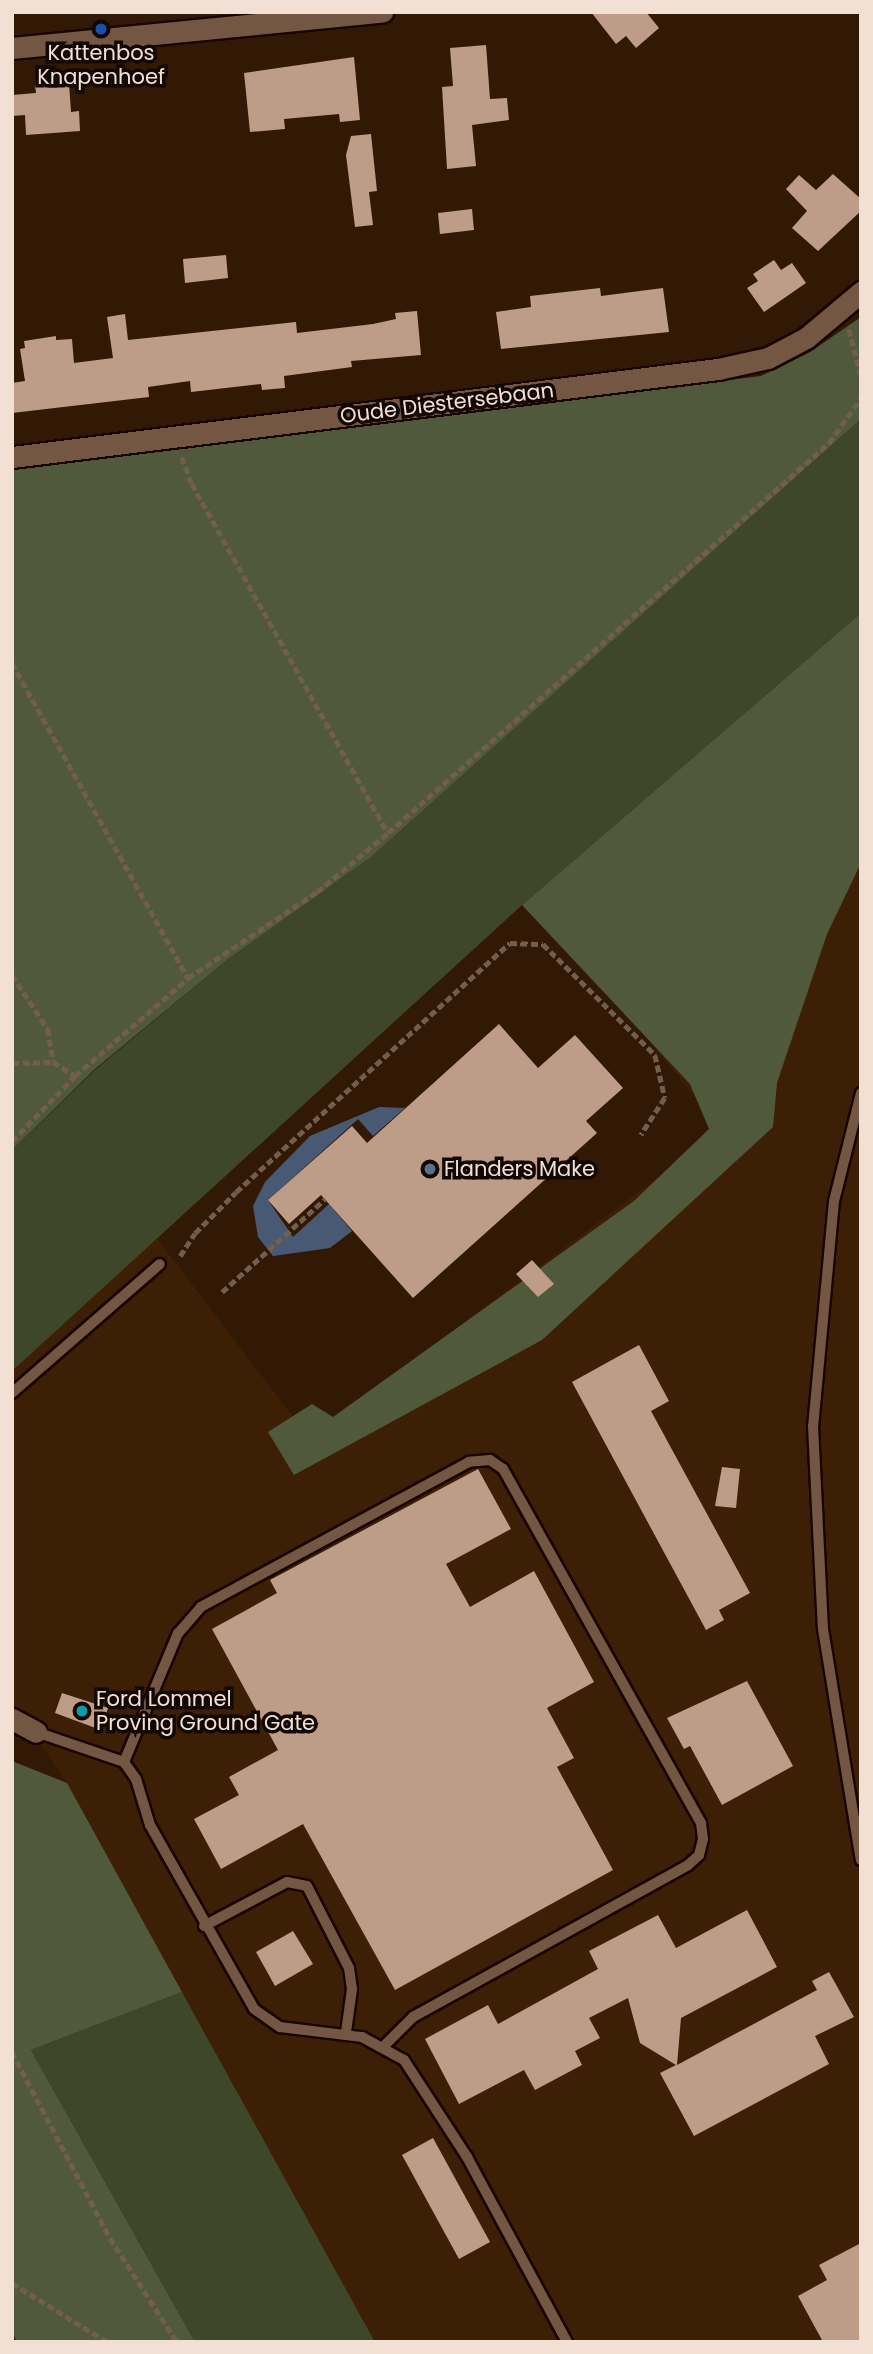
<!DOCTYPE html>
<style>
body{margin:0}
#map{position:relative;width:873px;height:2354px;overflow:hidden;background:#321906;font-family:Poppins,sans-serif}
div>[style]{position:absolute}
[style*='--x']{left:calc(var(--x)*1px);top:calc(var(--y)*1px);width:calc(var(--w)*1px);rotate:calc(var(--a)*1deg)}
.built>*{inset:0;background:#3d1f06}
.green>*{inset:0;background:#3f472b}
.forest>*{inset:0;background:#50593b}
.water>*{inset:0;background:#485974}
.building>*{inset:0;background:#be9d88}
.path>*{height:4.5px;margin-top:-2.25px;transform-origin:0;background:repeating-linear-gradient(90deg,#735d4d 0 7px,transparent 0 10.5px)}
.roads{filter:drop-shadow(2px 0 #180400) drop-shadow(-2px 0 #180400) drop-shadow(0 2px #180400) drop-shadow(0 -2px #180400)}
.lane>*{height:10px;margin:-5px;padding:0 5px;transform-origin:5px;border-radius:5px;background:#745743}
.street>*{height:21px;margin:-10.5px;padding:0 10.5px;transform-origin:10.5px;border-radius:10.5px;background:#745743}
.dots>*{width:19px;height:19px;translate:-50% -50%;box-sizing:border-box;border:4px solid #120702;border-radius:50%}
span{translate:-50% -50%;white-space:nowrap;text-align:center;line-height:1.15;-webkit-text-stroke:7px #120702;paint-order:stroke}
.poi-label{font-size:21px;color:#f2e0d5}
.left{translate:0 -50%;text-align:left}
.street-label{font-size:21px;color:#f2e0d5}
.frame{position:absolute;inset:0;border:14px solid #f2e0d5;pointer-events:none}
</style>
<div id="map">
<div class="built">
<div style="clip-path:polygon(861px 617px,861px 2342px,375px 2342px,67px 1783px,12px 1702px,12px 1369px,155px 1236px,309px 1438px,722px 1130px,538px 905px)"></div>
</div>
<div class="green">
<div style="clip-path:polygon(861px 419px,861px 613px,522px 905px,12px 1371px,12px 1150px,95px 1070px,227px 960px,371px 857px)"></div>
<div style="clip-path:polygon(182px 1992px,375px 2342px,195px 2342px,31px 2050px)"></div>
</div>
<div class="forest">
<div style="clip-path:polygon(861px 317px,861px 419px,371px 857px,227px 960px,95px 1069px,12px 1150px,12px 470px,761px 376px,810px 352px)"></div>
<div style="clip-path:polygon(861px 613px,861px 863px,827px 934px,777px 1083px,773px 1127px,542px 1340px,294px 1475px,268px 1432px,312px 1404px,333px 1417px,634px 1201px,709px 1129px,690px 1084px,522px 905px)"></div>
<div style="clip-path:polygon(12px 1761px,67px 1783px,182px 1992px,31px 2050px,195px 2342px,17px 2342px,12px 2332px)"></div>
</div>
<div class="water">
<div style="clip-path:polygon(379px 1107px,405px 1108px,373px 1136px,358px 1119px,268px 1200px,293px 1237px,329px 1204px,352px 1231px,330px 1248px,273px 1256px,258px 1237px,253px 1206px,265px 1182px,310px 1136px)"></div>
</div>
<div class="building">
<div style="clip-path:polygon(591px 12px,646px 12px,659px 28px,636px 48px,626px 36px,616px 44px)"></div>
<div style="clip-path:polygon(486px 45px,490px 99px,507px 98px,509px 120px,472px 125px,476px 166px,447px 169px,442px 87px,453px 86px,450px 48px)"></div>
<div style="clip-path:polygon(354px 57px,360px 120px,340px 122px,339px 114px,284px 119px,285px 129px,250px 132px,244px 73px)"></div>
<div style="clip-path:polygon(69px 83px,71px 112px,79px 111px,80px 131px,26px 135px,25px 115px,12px 116px,12px 95px,36px 93px,35px 85px)"></div>
<div style="clip-path:polygon(371px 134px,377px 191px,369px 192px,373px 225px,355px 227px,346px 155px,351px 136px)"></div>
<div style="clip-path:polygon(833px 174px,861px 199px,861px 211px,818px 251px,792px 228px,807px 211px,786px 189px,799px 175px,816px 190px)"></div>
<div style="clip-path:polygon(472px 209px,474px 230px,440px 234px,438px 213px)"></div>
<div style="clip-path:polygon(226px 255px,228px 278px,185px 283px,183px 259px)"></div>
<div style="clip-path:polygon(774px 260px,781px 270px,792px 263px,806px 283px,764px 312px,747px 288px,758px 281px,753px 274px)"></div>
<div style="clip-path:polygon(600px 288px,601px 296px,663px 288px,669px 332px,501px 349px,496px 312px,531px 307px,530px 296px)"></div>
<div style="clip-path:polygon(417px 311px,421px 355px,351px 361px,352px 367px,284px 376px,285px 388px,262px 390px,261px 384px,191px 392px,190px 381px,148px 387px,149px 397px,12px 413px,12px 383px,25px 381px,20px 349px,25px 348px,24px 341px,56px 336px,56px 340px,72px 339px,74px 363px,113px 358px,107px 317px,125px 314px,128px 340px,296px 322px,297px 333px,373px 324px,396px 319px,395px 313px)"></div>
<div style="clip-path:polygon(499px 1024px,538px 1068px,575px 1035px,623px 1088px,586px 1121px,597px 1133px,413px 1298px,321px 1195px,289px 1224px,268px 1200px,352px 1126px,367px 1143px)"></div>
<div style="clip-path:polygon(532px 1260px,554px 1284px,538px 1297px,516px 1274px)"></div>
<div style="clip-path:polygon(639px 1345px,669px 1401px,651px 1411px,750px 1593px,719px 1610px,724px 1620px,706px 1630px,572px 1382px)"></div>
<div style="clip-path:polygon(722px 1467px,740px 1469px,736px 1508px,715px 1506px)"></div>
<div style="clip-path:polygon(478px 1469px,511px 1529px,446px 1564px,470px 1607px,534px 1571px,594px 1682px,547px 1708px,574px 1758px,557px 1767px,613px 1870px,395px 1990px,303px 1824px,221px 1869px,194px 1819px,239px 1795px,229px 1777px,278px 1750px,212px 1629px,277px 1593px,270px 1580px)"></div>
<div style="clip-path:polygon(747px 1681px,793px 1766px,722px 1805px,690px 1746px,684px 1749px,667px 1718px)"></div>
<div style="clip-path:polygon(62px 1693px,108px 1708px,101px 1730px,55px 1713px)"></div>
<div style="clip-path:polygon(747px 1910px,777px 1967px,681px 2018px,677px 2065px,817px 1990px,812px 1981px,829px 1972px,854px 2017px,815px 2036px,829px 2064px,694px 2136px,660px 2073px,676px 2065px,640px 2043px,628px 1998px,589px 2018px,600px 2038px,575px 2051px,582px 2065px,535px 2090px,524px 2070px,459px 2104px,425px 2039px,488px 2005px,498px 2024px,598px 1969px,589px 1951px,658px 1915px,676px 1948px)"></div>
<div style="clip-path:polygon(293px 1931px,313px 1964px,275px 1986px,256px 1952px)"></div>
<div style="clip-path:polygon(433px 2138px,490px 2242px,459px 2259px,402px 2155px)"></div>
<div style="clip-path:polygon(861px 2243px,861px 2342px,823px 2342px,798px 2296px,827px 2280px,819px 2265px)"></div>
</div>
<div class="path">
<div style="--x:849;--y:329;--w:48;--a:75.4"></div>
<div style="--x:182;--y:457;--w:29;--a:70"></div>
<div style="--x:192;--y:484;--w:400;--a:60.7"></div>
<div style="--x:12;--y:663;--w:361;--a:60.8"></div>
<div style="--x:12;--y:975;--w:65;--a:56.3"></div>
<div style="--x:48;--y:1029;--w:33;--a:81"></div>
<div style="--x:12;--y:1063;--w:41;--a:-1.4"></div>
<div style="--x:53;--y:1062;--w:26;--a:32"></div>
<div style="--x:12;--y:1141;--w:91;--a:-45.9"></div>
<div style="--x:75;--y:1076;--w:150;--a:-40.9"></div>
<div style="--x:188;--y:978;--w:155;--a:-33.7"></div>
<div style="--x:317;--y:892;--w:92;--a:-39.7"></div>
<div style="--x:388;--y:833;--w:589;--a:-41.49"></div>
<div style="--x:829;--y:443;--w:55;--a:-54.6"></div>
<div style="--x:180;--y:1256;--w:27;--a:-57"></div>
<div style="--x:195;--y:1233;--w:58;--a:-45"></div>
<div style="--x:236;--y:1192;--w:370;--a:-42.3"></div>
<div style="--x:510;--y:943;--w:33;--a:2"></div>
<div style="--x:543;--y:944;--w:158;--a:44.7"></div>
<div style="--x:655;--y:1055;--w:44;--a:76.9"></div>
<div style="--x:665;--y:1098;--w:44;--a:123"></div>
<div style="--x:222;--y:1292;--w:139;--a:-42.1"></div>
<div style="--x:12;--y:2052;--w:210;--a:62.2"></div>
<div style="--x:110;--y:2238;--w:124;--a:57.2"></div>
<div style="--x:12;--y:2283;--w:112;--a:31.8"></div>
</div>
<div class="roads">
<div class="lane">
<div style="--x:861;--y:1093;--w:111;--a:104"></div>
<div style="--x:834;--y:1201;--w:226;--a:95.3"></div>
<div style="--x:813;--y:1426;--w:203;--a:87.2"></div>
<div style="--x:823;--y:1629;--w:234;--a:80.7"></div>
<div style="--x:12;--y:1393;--w:196;--a:-41.1"></div>
<div style="--x:36;--y:1732;--w:93;--a:18.8"></div>
<div style="--x:204;--y:1926;--w:94;--a:-27.9"></div>
<div style="--x:287;--y:1882;--w:20;--a:11"></div>
<div style="--x:307;--y:1886;--w:92;--a:62.9"></div>
<div style="--x:349;--y:1968;--w:21;--a:82"></div>
<div style="--x:352;--y:1989;--w:43;--a:97.9"></div>
<div style="--x:384;--y:2046;--w:41;--a:-45"></div>
<div style="--x:413;--y:2017;--w:314;--a:-28.9"></div>
<div style="--x:688;--y:1865;--w:15;--a:-42"></div>
<div style="--x:699;--y:1855;--w:16;--a:-76"></div>
<div style="--x:703;--y:1839;--w:16;--a:-97"></div>
<div style="--x:701;--y:1823;--w:406;--a:-119.2"></div>
<div style="--x:503;--y:1469;--w:16;--a:-145"></div>
<div style="--x:490;--y:1460;--w:21;--a:175"></div>
<div style="--x:469;--y:1462;--w:305;--a:151.6"></div>
<div style="--x:201;--y:1607;--w:35;--a:131"></div>
<div style="--x:178;--y:1633;--w:140;--a:112.7"></div>
<div style="--x:124;--y:1762;--w:21;--a:55"></div>
<div style="--x:136;--y:1779;--w:48;--a:73.1"></div>
<div style="--x:150;--y:1825;--w:211;--a:60.5"></div>
<div style="--x:254;--y:2009;--w:32;--a:35"></div>
<div style="--x:280;--y:2027;--w:83;--a:7"></div>
<div style="--x:362;--y:2037;--w:48;--a:28.7"></div>
<div style="--x:404;--y:2060;--w:116;--a:57"></div>
<div style="--x:467;--y:2157;--w:210;--a:61.6"></div>
</div>
<div class="street">
<div style="--x:12;--y:48;--w:372;--a:-5.6"></div>
<div style="--x:12;--y:457;--w:711;--a:-7.11"></div>
<div style="--x:718;--y:369;--w:51;--a:-12.4"></div>
<div style="--x:768;--y:358;--w:43;--a:-27.8"></div>
<div style="--x:806;--y:338;--w:72;--a:-39.9"></div>
<div style="--x:12;--y:1719;--w:27;--a:28"></div>
</div>
</div>
<div class="dots">
<div style="left:101px;top:29px;background:#1a4fb4"></div>
<div style="left:430px;top:1169px;background:#5c6f8a"></div>
<div style="left:82px;top:1711px;background:#0f9aa8"></div>
</div>
<div class="poi-label">
<span style="left:101px;top:65px">Kattenbos<br>Knapenhoef</span>
<span class="left" style="left:444px;top:1169px">Flanders Make</span>
<span class="left" style="left:96px;top:1711px">Ford Lommel<br>Proving Ground Gate</span>
</div>
<div class="street-label">
<span style="left:447px;top:403px;rotate:-7deg">Oude Diestersebaan</span>
</div>
<div class="frame"></div>
</div>
